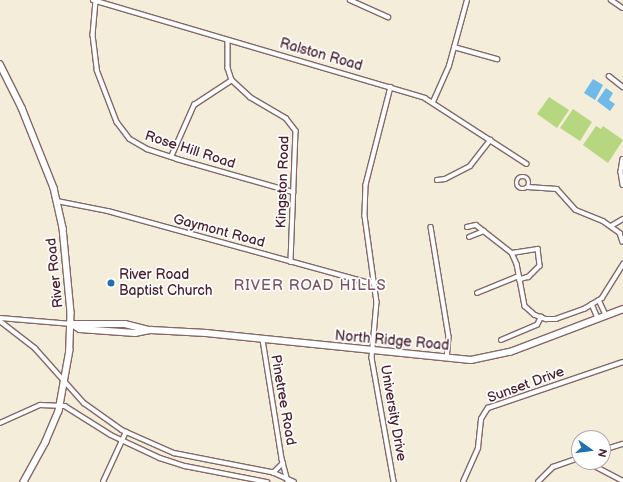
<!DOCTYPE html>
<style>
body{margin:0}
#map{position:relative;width:623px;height:482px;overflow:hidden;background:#f4edda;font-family:"Balsamiq Sans",sans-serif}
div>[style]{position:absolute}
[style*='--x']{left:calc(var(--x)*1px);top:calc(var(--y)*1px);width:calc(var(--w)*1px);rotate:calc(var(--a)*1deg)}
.green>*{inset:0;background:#b6d77f}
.water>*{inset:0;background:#70bae9}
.roads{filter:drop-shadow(1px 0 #866768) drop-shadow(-1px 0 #866768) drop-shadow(0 1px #866768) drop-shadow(0 -1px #866768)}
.street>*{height:3.5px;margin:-1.75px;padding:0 1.75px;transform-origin:1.75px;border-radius:1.75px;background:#fff}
.street>.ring{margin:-1.75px;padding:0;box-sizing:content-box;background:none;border:3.5px solid #fff;border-radius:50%}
.secondary>*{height:5.5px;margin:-2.75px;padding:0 2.75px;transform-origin:2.75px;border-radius:2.75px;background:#fff}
.dots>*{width:11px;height:11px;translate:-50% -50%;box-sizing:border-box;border:2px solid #fff;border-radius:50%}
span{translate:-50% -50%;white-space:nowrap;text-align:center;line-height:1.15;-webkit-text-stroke:3.5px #fff;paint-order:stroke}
.street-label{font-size:14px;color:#4a1f2b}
.poi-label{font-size:14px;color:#4a1f2b}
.left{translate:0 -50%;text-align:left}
.neighbourhood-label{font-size:15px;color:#805361;letter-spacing:1px}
.north{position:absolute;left:571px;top:430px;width:40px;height:40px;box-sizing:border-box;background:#fff;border:1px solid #b7a5aa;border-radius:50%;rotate:104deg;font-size:11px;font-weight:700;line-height:16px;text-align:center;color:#4a1f2b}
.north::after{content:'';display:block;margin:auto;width:14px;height:18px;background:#1f6fb2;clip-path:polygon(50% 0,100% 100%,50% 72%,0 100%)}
</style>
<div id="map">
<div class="green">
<div style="clip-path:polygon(549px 97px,569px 110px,557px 128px,537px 114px)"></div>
<div style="clip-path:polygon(573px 109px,592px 122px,580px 141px,560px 128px)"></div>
<div style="clip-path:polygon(596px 126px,601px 129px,603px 126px,623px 140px,608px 163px,583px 145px)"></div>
</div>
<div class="water">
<div style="clip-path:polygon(593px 79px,603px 85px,595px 100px,584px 93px)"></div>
<div style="clip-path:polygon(606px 88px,613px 93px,609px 100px,615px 104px,610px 111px,597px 101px)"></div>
</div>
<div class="roads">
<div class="street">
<div style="--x:93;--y:0;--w:346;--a:16.4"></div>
<div style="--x:425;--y:98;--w:121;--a:32.9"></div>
<div style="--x:350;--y:0;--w:42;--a:24.1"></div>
<div style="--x:611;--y:0;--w:14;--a:34"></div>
<div style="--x:96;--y:1;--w:34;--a:95"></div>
<div style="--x:93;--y:35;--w:35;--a:83"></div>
<div style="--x:97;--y:70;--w:56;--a:69"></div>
<div style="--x:117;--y:122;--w:21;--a:53"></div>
<div style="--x:130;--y:139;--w:20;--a:30"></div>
<div style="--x:147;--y:149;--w:32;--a:18"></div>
<div style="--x:177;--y:159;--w:121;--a:15.9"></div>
<div style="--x:228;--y:40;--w:28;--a:90"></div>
<div style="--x:228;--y:68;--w:13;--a:72"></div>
<div style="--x:232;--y:80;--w:25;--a:43"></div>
<div style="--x:250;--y:97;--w:42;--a:30.3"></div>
<div style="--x:286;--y:118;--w:16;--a:52"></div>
<div style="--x:296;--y:131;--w:131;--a:92.2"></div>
<div style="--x:454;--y:47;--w:45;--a:15.6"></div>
<div style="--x:609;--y:76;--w:18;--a:38"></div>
<div style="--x:391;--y:87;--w:101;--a:104.3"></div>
<div style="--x:366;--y:185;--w:31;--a:92"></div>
<div style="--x:365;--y:216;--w:87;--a:82.1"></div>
<div style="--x:377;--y:302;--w:56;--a:95.1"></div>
<div style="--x:372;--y:358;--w:126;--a:79.9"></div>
<div style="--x:433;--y:102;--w:39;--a:-66"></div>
<div style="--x:449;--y:66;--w:68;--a:-74.7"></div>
<div style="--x:171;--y:157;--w:57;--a:-66.1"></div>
<div style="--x:194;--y:105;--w:45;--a:-33.3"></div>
<div style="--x:623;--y:159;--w:13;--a:99"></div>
<div style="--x:621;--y:172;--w:13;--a:81"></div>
<div class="ring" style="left:517px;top:177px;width:8.5px;height:8.5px"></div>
<div style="--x:437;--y:180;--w:8;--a:-7"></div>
<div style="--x:445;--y:179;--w:28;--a:-27"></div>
<div style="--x:470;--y:166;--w:33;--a:-52"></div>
<div style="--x:528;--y:187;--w:29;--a:4"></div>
<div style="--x:557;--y:189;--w:28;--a:48"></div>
<div style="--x:576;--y:210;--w:29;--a:22"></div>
<div style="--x:603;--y:221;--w:21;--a:35"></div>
<div style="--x:620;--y:233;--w:9;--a:72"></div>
<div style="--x:57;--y:201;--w:52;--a:11.1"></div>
<div style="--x:108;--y:211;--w:267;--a:15.4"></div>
<div style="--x:365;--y:282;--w:9;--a:0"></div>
<div style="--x:611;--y:226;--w:14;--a:-30"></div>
<div style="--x:431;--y:227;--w:111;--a:80.7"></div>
<div style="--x:449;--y:337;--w:21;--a:95"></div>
<div style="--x:467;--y:227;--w:9;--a:-13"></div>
<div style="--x:476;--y:225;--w:46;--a:37.9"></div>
<div style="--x:512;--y:253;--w:12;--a:66"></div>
<div style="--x:517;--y:264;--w:43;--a:79.2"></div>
<div style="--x:525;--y:306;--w:13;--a:42"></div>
<div style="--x:535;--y:315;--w:12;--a:20"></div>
<div style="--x:546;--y:319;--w:10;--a:0"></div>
<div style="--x:556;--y:319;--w:30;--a:-20"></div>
<div style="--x:584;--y:309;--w:21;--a:-31"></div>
<div style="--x:602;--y:298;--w:40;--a:-58"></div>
<div style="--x:469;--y:237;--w:16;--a:-22"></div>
<div style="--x:512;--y:253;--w:26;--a:-9"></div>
<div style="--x:538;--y:249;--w:17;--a:83"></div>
<div style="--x:540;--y:266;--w:16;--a:135"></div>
<div style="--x:529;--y:277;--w:10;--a:163"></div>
<div style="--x:477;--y:293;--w:45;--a:-22"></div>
<div style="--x:599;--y:300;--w:17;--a:65"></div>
<div style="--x:592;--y:304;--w:15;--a:67"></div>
<div style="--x:0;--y:318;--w:72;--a:4.8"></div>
<div style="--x:0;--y:321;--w:44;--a:37.6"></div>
<div style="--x:35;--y:348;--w:74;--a:48.3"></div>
<div style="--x:84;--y:403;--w:47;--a:35.4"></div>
<div style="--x:122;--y:430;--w:57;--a:23.9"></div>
<div style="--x:174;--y:453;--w:100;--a:11"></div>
<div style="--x:272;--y:472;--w:24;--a:24"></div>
<div style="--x:263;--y:340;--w:121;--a:80.9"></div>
<div style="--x:282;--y:459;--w:24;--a:75"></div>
<div style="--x:501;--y:340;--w:39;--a:-23"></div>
<div style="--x:537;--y:325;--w:9;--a:-63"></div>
<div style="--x:0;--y:423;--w:44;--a:-24.2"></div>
<div style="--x:40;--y:405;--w:25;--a:2"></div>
<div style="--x:65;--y:406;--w:54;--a:32.2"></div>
<div style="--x:111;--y:435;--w:54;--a:25.1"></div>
<div style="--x:160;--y:458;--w:26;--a:18"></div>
<div style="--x:185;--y:466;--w:84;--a:11"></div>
<div style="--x:603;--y:450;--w:21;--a:-17"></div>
<div style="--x:587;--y:462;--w:41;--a:27.8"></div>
<div style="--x:273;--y:473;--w:14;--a:-45"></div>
<div style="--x:103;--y:482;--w:55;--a:-65.3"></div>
<div style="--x:463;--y:482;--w:37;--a:-66"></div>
<div style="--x:478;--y:448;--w:29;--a:-84"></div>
<div style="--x:481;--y:419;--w:13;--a:-58"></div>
<div style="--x:488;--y:408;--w:143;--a:-18.8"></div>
<div style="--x:538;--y:482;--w:21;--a:-45"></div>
<div style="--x:553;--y:467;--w:28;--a:-19"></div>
</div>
<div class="secondary">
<div style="--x:0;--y:64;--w:49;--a:63.4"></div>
<div style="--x:22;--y:108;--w:86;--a:68.2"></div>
<div style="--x:54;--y:188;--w:41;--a:77.3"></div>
<div style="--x:63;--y:228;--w:85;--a:84.6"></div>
<div style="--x:71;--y:313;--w:37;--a:92"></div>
<div style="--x:70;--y:350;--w:62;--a:100.2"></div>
<div style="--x:59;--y:411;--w:34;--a:113"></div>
<div style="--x:46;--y:442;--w:46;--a:118.8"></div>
<div style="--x:72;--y:324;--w:9;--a:32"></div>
<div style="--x:80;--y:329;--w:55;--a:4.2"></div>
<div style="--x:135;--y:333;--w:16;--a:-11"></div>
<div style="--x:151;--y:330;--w:55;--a:3.1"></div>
<div style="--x:206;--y:333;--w:266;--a:5.8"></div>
<div style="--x:471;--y:360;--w:40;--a:-12"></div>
<div style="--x:510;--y:352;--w:121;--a:-20.8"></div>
<div style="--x:72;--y:324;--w:53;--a:0"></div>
<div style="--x:125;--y:324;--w:25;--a:14"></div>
</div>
</div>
<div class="dots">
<div style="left:111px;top:283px;background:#1f6fb2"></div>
</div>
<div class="street-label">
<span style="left:321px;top:55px;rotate:16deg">Ralston Road</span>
<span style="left:190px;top:150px;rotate:18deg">Rose Hill Road</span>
<span style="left:283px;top:182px;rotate:-88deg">Kingston Road</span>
<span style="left:219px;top:231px;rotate:15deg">Gaymont Road</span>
<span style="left:55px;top:273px;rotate:-96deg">River Road</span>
<span style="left:392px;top:341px;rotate:5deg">North Ridge Road</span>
<span style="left:526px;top:385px;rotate:-20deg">Sunset Drive</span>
<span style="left:283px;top:400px;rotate:80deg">Pinetree Road</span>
<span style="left:393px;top:413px;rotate:80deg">University Drive</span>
</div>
<div class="poi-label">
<span class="left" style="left:119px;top:283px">River Road<br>Baptist Church</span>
</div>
<div class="neighbourhood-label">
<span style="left:310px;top:286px">RIVER ROAD HILLS</span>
</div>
<div class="north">N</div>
</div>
